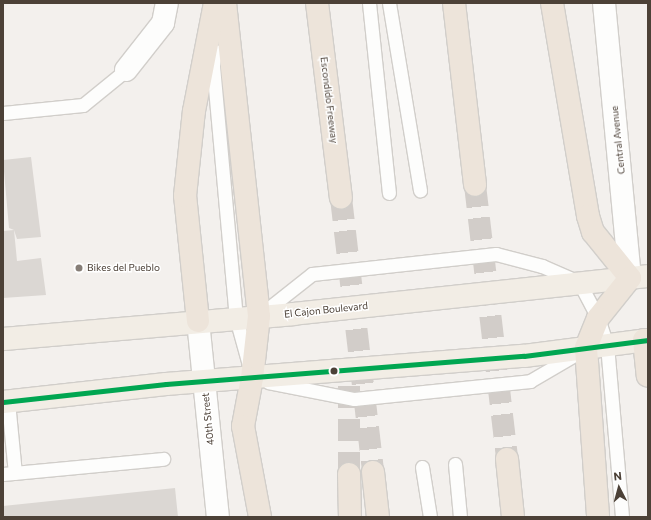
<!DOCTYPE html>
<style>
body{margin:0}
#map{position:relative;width:651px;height:520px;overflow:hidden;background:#f3f0ed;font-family:Commissioner,sans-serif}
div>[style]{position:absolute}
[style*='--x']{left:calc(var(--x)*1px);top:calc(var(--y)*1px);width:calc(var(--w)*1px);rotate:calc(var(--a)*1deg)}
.building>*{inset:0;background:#dbd7d3}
.motorway-tunnel>*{height:22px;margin-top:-11px;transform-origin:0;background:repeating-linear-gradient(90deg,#d2cdc9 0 22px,transparent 0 33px)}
.roads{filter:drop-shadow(1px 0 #d1ceca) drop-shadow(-1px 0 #d1ceca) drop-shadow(0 1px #d1ceca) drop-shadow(0 -1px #d1ceca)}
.service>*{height:13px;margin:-6.5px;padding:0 6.5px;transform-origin:6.5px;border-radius:6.5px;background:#fdfdfc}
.minor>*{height:22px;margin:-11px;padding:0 11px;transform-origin:11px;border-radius:11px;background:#fdfdfc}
.tertiary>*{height:22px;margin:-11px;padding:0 11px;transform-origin:11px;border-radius:11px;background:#fdfdfc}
.primary>*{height:22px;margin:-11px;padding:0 11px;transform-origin:11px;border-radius:11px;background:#f2ede5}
.motorway>*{height:22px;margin:-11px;padding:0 11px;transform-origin:11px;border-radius:11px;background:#ede4da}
.bus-1>*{height:5px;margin:-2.5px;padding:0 2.5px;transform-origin:2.5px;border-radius:2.5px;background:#00a651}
.dots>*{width:11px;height:11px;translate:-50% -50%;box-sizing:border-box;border:2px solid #fff;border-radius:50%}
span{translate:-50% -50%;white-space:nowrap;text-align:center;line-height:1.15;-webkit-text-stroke:3px #fff;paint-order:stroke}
.street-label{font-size:10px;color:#4c4137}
.poi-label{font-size:10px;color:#4c4137}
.left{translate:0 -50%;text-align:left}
.frame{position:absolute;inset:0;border:4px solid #4c4137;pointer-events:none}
.north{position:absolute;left:599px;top:468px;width:40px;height:40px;-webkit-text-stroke:3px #fff;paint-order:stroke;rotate:354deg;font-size:11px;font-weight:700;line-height:16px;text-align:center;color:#4c4137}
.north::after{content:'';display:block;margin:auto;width:14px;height:18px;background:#4c4137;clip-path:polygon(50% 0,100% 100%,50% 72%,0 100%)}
</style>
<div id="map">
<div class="building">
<div style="clip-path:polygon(31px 157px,41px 237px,17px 239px,14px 230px,17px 261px,41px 258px,46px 295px,3px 298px,3px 231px,14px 230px,9px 228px,3px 160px)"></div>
<div style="clip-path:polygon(175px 488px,178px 517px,3px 517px,3px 506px)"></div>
</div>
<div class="motorway-tunnel">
<div style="--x:475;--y:185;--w:276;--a:83.3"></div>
<div style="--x:341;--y:198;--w:276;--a:83.3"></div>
<div style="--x:349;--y:474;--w:98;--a:-90"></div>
</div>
<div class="roads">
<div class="service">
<div style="--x:369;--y:3;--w:191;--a:84"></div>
<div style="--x:389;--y:3;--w:190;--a:80.6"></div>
<div style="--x:215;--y:51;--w:15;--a:98"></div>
<div style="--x:213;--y:66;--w:253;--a:84.8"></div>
<div style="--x:236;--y:318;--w:49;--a:74.5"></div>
<div style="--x:3;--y:113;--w:80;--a:-5.7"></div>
<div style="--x:83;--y:105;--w:55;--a:-39.1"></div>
<div style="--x:260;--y:315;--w:66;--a:-38.3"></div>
<div style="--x:312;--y:274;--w:185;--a:-6.2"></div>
<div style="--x:496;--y:254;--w:48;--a:14.6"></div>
<div style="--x:542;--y:266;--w:40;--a:23.4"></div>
<div style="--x:579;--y:282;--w:41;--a:62.2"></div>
<div style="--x:598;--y:318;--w:28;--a:72"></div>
<div style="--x:607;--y:345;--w:173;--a:85"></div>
<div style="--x:268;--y:382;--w:88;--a:11.2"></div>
<div style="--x:354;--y:399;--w:177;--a:-5.8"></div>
<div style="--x:530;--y:381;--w:56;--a:-30.3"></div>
<div style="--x:8;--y:402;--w:71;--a:84.4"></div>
<div style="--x:455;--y:464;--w:53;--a:84.6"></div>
<div style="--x:422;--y:467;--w:51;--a:80.9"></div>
<div style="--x:3;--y:474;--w:161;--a:-5.4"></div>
</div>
<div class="minor">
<div style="--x:604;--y:3;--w:276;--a:84.6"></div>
<div style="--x:126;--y:70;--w:60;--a:-51.8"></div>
<div style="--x:163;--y:23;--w:20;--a:-79"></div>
</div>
<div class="tertiary">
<div style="--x:198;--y:321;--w:197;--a:84.2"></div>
</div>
<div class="primary">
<div style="--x:3;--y:339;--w:291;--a:-4.9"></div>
<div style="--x:293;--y:314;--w:357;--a:-6.1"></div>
<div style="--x:3;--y:402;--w:164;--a:-6.3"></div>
<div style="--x:166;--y:384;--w:359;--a:-4.5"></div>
<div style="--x:524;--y:356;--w:125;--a:-7.4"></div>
</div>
<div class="motorway">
<div style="--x:225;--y:3;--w:315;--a:83.8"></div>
<div style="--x:259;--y:316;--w:62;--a:96.4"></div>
<div style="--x:252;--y:378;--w:49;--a:100.6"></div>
<div style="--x:243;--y:426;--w:93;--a:79.4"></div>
<div style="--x:317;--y:3;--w:196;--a:83"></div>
<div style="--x:454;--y:3;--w:183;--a:83.4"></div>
<div style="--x:552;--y:3;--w:216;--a:80.4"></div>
<div style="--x:588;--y:216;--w:17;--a:73"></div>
<div style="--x:593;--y:232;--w:59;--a:51.2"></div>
<div style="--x:630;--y:278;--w:51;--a:128.7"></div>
<div style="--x:598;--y:318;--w:32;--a:112"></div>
<div style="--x:586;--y:348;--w:169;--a:85.9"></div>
<div style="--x:198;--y:321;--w:126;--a:-95.9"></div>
<div style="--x:185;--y:196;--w:85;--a:-84"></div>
<div style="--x:194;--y:111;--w:110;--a:-79"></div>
<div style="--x:644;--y:340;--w:36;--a:84"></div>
<div style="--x:507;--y:459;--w:58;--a:84.1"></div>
<div style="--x:373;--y:472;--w:45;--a:83.7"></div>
<div style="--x:349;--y:474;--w:43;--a:88.7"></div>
</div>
</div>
<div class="bus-1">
<div style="--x:3;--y:402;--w:164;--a:-6.3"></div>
<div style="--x:166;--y:384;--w:359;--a:-4.5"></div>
<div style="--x:524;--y:356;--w:125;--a:-7.4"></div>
</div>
<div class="dots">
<div style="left:79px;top:268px;background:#867e77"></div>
<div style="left:334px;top:371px;background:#4c4137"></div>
</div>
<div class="street-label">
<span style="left:329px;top:100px;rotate:83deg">Escondido Freeway</span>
<span style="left:618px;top:140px;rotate:-96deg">Central Avenue</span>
<span style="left:326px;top:310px;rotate:-6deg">El Cajon Boulevard</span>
<span style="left:208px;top:419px;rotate:-96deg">40th Street</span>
</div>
<div class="poi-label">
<span class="left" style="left:87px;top:268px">Bikes del Pueblo</span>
</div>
<div class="frame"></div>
<div class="north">N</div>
</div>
